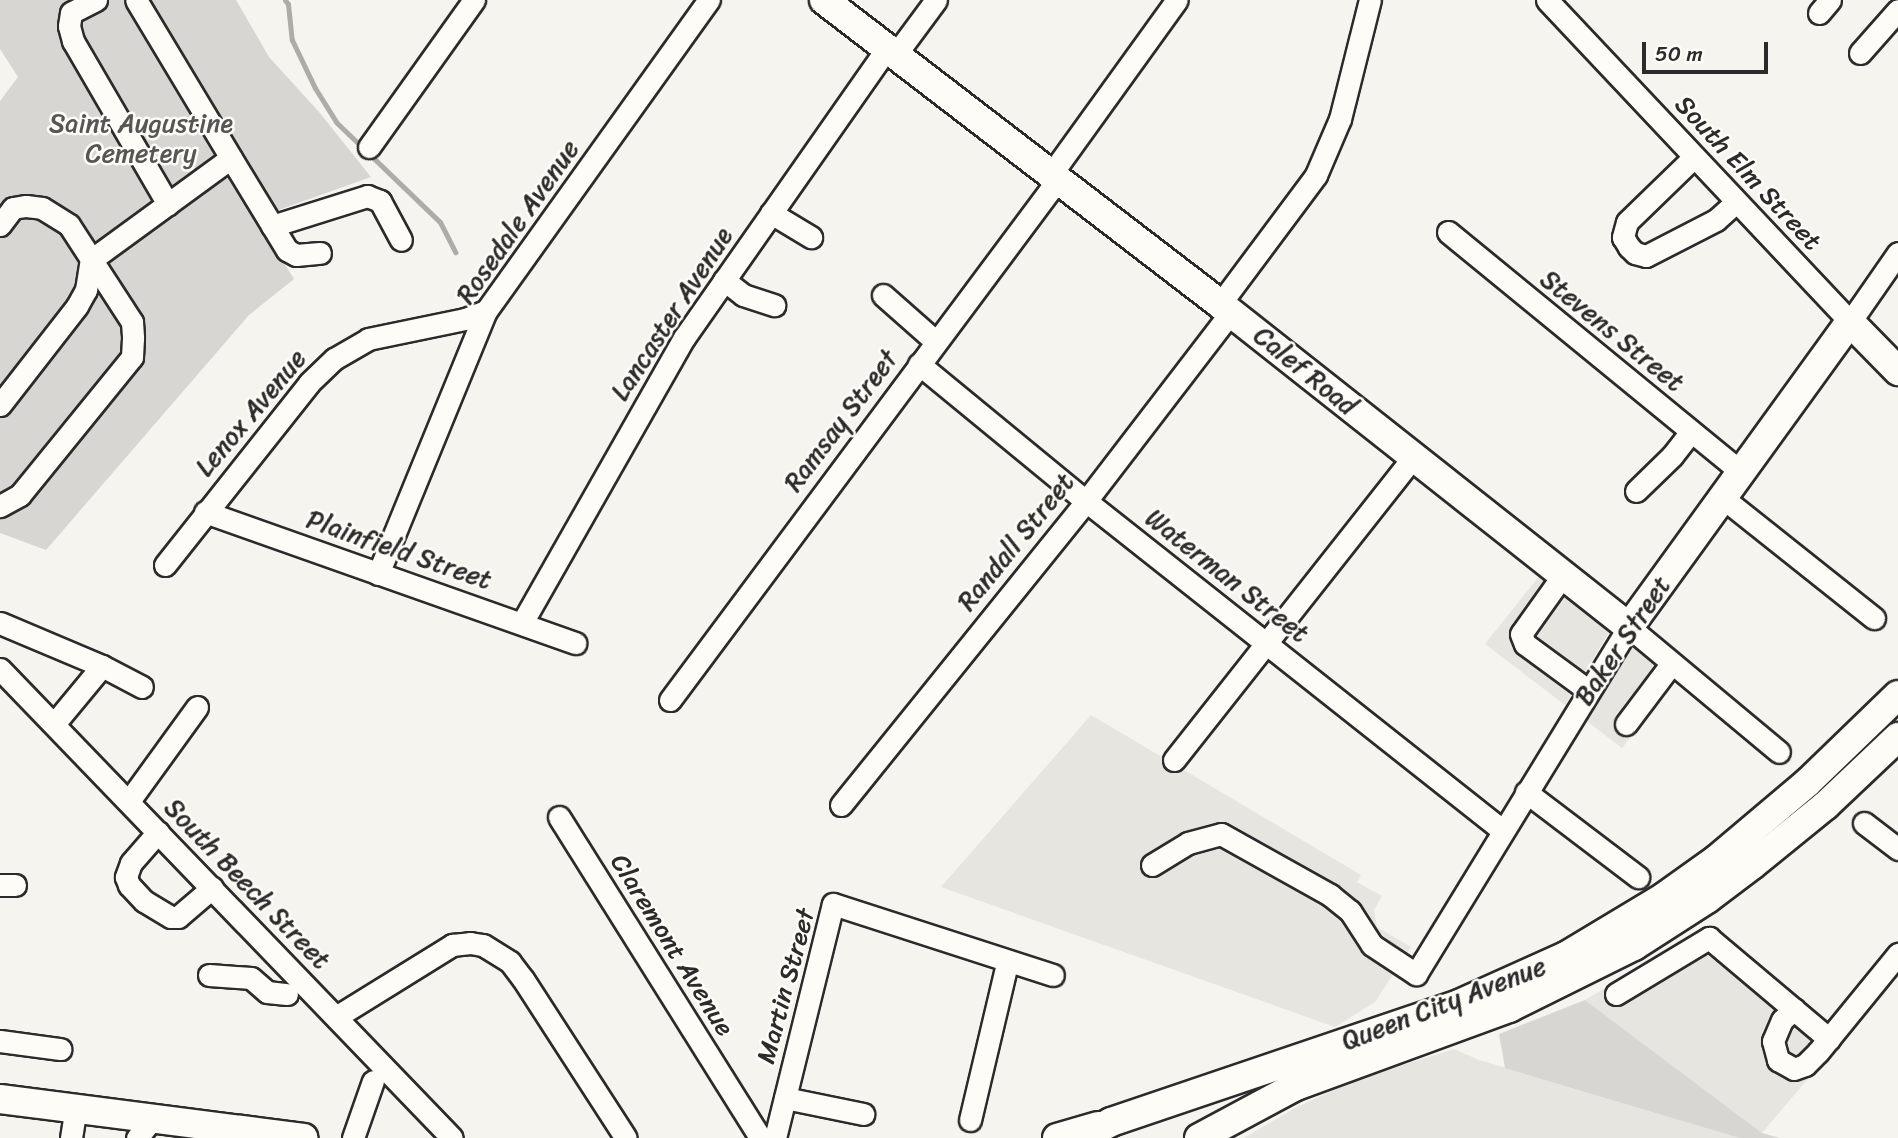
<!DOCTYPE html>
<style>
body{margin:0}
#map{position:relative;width:1898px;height:1138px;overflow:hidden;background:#f5f4ef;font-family:Sriracha,sans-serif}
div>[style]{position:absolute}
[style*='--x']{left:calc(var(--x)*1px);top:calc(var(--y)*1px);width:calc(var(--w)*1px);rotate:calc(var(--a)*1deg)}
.built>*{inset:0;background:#e6e5e0}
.green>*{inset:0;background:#d7d6d2}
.stream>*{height:5px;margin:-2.5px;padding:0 2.5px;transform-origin:2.5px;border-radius:2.5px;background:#adaca9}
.roads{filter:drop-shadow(2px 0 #2b2b2b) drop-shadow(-2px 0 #2b2b2b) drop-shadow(0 2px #2b2b2b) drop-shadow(0 -2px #2b2b2b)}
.minor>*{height:21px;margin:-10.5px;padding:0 10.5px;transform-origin:10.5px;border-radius:10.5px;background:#fdfcf7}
.major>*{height:28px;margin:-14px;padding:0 14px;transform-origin:14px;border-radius:14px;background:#fdfcf7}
span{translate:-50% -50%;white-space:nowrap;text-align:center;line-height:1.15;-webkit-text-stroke:5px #fdfcf7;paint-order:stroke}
.park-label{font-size:26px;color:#565655}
.street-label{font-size:26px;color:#2b2b2b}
.scale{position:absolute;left:1642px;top:42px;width:126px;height:32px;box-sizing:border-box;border:4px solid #2b2b2b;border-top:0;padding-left:9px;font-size:21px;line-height:24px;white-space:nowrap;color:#2b2b2b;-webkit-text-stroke:5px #fdfcf7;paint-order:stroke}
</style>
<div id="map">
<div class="built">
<div style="clip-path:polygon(1541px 574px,1611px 629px,1565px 705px,1485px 644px)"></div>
<div style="clip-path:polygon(1630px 646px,1637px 647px,1676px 679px,1622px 748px,1584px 719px)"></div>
<div style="clip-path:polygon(1091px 715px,1361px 875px,1357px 882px,1382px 896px,1374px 910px,1377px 927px,1411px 947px,1375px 1002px,1335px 1027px,941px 887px)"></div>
<div style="clip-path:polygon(1687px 939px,1801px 1029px,1828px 1055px,1762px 1133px,1585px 1000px)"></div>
<div style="clip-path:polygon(1454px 1049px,1479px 1060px,1744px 1138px,1244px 1138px,1295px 1108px,1356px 1080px)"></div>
</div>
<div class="green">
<div style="clip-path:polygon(0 0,236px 0,269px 57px,319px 112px,371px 177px,256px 218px,294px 279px,249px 315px,46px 550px,0 533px,0 101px,18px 77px,0 49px)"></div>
<div style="clip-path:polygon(1585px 1000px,1762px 1133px,1780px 1138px,1740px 1138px,1505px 1068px,1499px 1034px)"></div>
</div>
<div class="stream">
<div style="--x:285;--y:0;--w:5;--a:53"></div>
<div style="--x:288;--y:4;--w:36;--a:84"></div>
<div style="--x:292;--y:40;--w:53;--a:64.4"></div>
<div style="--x:315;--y:88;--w:40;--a:58"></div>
<div style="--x:336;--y:122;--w:144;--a:43.9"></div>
<div style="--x:440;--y:222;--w:34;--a:63"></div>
</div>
<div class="roads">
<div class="minor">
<div style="--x:96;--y:0;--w:28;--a:153"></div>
<div style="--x:71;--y:13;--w:13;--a:99"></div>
<div style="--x:69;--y:26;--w:16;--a:75"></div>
<div style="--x:73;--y:41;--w:189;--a:59.8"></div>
<div style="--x:1547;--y:0;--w:442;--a:46.7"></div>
<div style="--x:1850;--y:322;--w:84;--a:-55.2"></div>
<div style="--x:1819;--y:13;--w:17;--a:-50"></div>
<div style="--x:1860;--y:53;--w:57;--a:-48.5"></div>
<div style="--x:896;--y:54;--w:67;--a:-53.5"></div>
<div style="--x:369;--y:147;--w:181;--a:-54.5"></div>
<div style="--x:1694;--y:157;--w:93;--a:135.9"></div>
<div style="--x:1627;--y:222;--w:16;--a:105"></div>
<div style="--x:1623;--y:237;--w:12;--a:59"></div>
<div style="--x:1629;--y:247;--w:8;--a:45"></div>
<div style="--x:1635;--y:253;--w:11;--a:15"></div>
<div style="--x:1646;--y:256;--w:79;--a:-27.2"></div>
<div style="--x:1716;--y:220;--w:27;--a:-42"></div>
<div style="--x:231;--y:158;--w:108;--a:58.7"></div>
<div style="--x:287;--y:250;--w:10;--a:29"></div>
<div style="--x:296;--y:255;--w:24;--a:-5"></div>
<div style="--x:1052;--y:173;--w:213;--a:-54.2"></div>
<div style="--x:771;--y:213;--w:47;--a:31"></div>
<div style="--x:0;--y:225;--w:21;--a:-53"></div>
<div style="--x:13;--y:208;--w:13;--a:-9"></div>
<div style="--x:26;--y:206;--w:16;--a:7"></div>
<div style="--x:42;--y:208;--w:32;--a:32"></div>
<div style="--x:69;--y:225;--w:116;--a:57"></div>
<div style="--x:132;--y:322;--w:16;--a:86"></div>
<div style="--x:133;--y:338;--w:19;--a:93"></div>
<div style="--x:132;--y:357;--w:178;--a:129.1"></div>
<div style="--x:20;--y:495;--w:23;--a:151"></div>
<div style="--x:272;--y:226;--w:100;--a:-17.5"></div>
<div style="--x:367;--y:196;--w:14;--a:21"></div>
<div style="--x:380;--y:201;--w:44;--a:61.7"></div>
<div style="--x:1448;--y:232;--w:379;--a:39.3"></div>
<div style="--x:724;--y:280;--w:24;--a:38"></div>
<div style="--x:743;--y:295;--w:33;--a:18"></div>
<div style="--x:883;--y:295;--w:69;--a:41.5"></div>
<div style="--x:1220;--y:304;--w:161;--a:-53.3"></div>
<div style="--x:1316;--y:175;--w:61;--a:-66.8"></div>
<div style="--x:1340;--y:119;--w:123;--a:-75.9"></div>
<div style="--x:919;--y:364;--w:216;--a:39.4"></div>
<div style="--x:1086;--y:501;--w:530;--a:38.34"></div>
<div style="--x:0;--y:405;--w:125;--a:-52.1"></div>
<div style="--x:77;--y:306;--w:18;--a:-61"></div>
<div style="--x:86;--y:290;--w:30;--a:-81"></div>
<div style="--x:91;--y:260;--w:173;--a:-36.1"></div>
<div style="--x:231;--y:158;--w:184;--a:-121"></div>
<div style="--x:1636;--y:491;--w:50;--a:-44.2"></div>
<div style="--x:1672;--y:456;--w:31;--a:-52"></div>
<div style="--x:1723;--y:498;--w:193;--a:38.5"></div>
<div style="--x:205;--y:512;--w:393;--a:19.5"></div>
<div style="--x:165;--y:565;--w:232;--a:-51.6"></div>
<div style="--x:309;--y:383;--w:35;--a:-44"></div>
<div style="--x:334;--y:359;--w:39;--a:-30"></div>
<div style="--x:368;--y:339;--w:99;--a:-11.7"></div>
<div style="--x:465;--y:319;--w:22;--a:-21"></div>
<div style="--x:378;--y:574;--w:284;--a:-67.7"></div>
<div style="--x:486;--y:311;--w:383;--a:-54.4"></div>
<div style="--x:1563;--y:575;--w:72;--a:125.4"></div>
<div style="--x:1521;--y:634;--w:11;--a:68"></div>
<div style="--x:1525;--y:644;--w:79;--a:36.3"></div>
<div style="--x:0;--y:623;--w:111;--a:22.9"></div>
<div style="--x:102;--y:666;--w:75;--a:129.6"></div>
<div style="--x:522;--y:623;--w:328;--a:-60.4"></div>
<div style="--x:684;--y:338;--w:355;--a:-55"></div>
<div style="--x:102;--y:666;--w:45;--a:27.7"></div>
<div style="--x:0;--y:669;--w:651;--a:46.06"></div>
<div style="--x:670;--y:700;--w:651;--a:-53.31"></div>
<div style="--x:1626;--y:724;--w:76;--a:-53"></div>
<div style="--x:1174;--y:760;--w:386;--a:-51.7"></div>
<div style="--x:1526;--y:792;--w:141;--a:37.2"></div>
<div style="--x:129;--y:801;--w:116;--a:-54.1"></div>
<div style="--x:841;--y:805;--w:390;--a:-51.1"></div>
<div style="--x:1086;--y:501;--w:238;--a:-52.5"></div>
<div style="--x:559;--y:817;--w:379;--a:57.9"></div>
<div style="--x:1864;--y:823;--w:43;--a:37.4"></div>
<div style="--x:158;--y:832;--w:41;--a:131.1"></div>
<div style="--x:131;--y:863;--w:15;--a:110"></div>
<div style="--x:126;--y:877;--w:9;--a:69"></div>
<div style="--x:129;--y:885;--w:22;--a:47"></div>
<div style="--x:144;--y:901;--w:31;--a:31"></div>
<div style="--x:171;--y:917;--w:7;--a:0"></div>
<div style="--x:178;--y:917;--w:45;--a:-40.5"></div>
<div style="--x:1152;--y:865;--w:42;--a:-31.4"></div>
<div style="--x:1188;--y:843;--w:34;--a:-15"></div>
<div style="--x:1221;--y:834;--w:125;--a:29.2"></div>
<div style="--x:1330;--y:895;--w:26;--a:39"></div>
<div style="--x:1350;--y:911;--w:40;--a:57.1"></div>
<div style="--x:1372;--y:945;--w:53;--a:33.4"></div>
<div style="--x:1416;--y:974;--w:407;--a:-58.5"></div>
<div style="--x:1629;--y:627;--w:195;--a:39.8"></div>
<div style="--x:0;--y:885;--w:15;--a:0"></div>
<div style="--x:209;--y:975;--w:42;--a:4.1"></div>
<div style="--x:251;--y:978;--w:21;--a:41"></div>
<div style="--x:267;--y:992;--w:20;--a:6"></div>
<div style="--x:1616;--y:994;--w:109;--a:-31.1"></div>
<div style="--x:1709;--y:938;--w:157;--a:40.1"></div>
<div style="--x:1794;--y:1009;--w:16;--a:137"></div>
<div style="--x:1782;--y:1020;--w:23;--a:113"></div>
<div style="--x:1773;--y:1041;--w:20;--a:75"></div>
<div style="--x:1778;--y:1060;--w:18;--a:29"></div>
<div style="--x:1794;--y:1069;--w:12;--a:-20"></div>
<div style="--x:1805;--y:1065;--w:18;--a:-45"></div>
<div style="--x:1818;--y:1052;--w:127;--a:-50.8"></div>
<div style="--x:336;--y:1017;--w:137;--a:-31.8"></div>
<div style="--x:452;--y:945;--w:18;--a:-6"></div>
<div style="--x:470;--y:943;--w:13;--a:9"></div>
<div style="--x:483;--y:945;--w:32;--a:32"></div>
<div style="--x:510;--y:962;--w:21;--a:53"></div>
<div style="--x:523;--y:979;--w:189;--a:57.1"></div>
<div style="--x:0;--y:1041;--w:61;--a:7.6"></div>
<div style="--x:785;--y:1098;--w:80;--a:11.6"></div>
<div style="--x:970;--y:1120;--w:161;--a:-76.7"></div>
<div style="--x:71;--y:1138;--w:30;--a:-81"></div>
<div style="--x:137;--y:1138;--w:27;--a:-51"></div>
<div style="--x:353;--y:1138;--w:60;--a:-70.7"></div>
<div style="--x:775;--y:1138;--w:241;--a:-76.1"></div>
<div style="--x:833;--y:904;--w:231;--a:17.9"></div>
</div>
<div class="major">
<div style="--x:824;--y:0;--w:499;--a:37.5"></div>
<div style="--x:1220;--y:304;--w:521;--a:38.3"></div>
<div style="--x:1629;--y:627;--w:377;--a:-54.1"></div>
<div style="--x:1850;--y:322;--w:69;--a:45.6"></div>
<div style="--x:0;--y:1099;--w:306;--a:7.3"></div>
<div style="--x:1057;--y:1138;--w:43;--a:-16.3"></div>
<div style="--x:1081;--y:1138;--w:34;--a:-28"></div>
<div style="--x:1111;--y:1122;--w:367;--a:-18.7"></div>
<div style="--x:1459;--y:1004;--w:117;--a:-24.2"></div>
<div style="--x:1566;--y:956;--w:114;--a:-31"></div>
<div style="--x:1664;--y:897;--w:65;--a:-35.6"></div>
<div style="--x:1717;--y:859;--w:119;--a:-40.2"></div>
<div style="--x:1808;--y:782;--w:125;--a:-44"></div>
<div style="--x:1199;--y:1138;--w:110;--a:-28.2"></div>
<div style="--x:1296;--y:1086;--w:227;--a:-20.1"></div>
<div style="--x:1509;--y:1008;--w:140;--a:-26.4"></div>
<div style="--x:1634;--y:946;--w:87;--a:-32.8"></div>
<div style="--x:1707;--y:899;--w:56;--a:-37.1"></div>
<div style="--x:1752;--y:865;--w:95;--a:-39"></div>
<div style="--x:1826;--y:805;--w:99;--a:-43.4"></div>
</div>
</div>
<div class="park-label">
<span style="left:141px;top:139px">Saint Augustine<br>Cemetery</span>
</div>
<div class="street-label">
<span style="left:1748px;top:173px;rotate:47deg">South Elm Street</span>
<span style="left:518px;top:222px;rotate:-55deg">Rosedale Avenue</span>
<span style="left:672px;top:314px;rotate:-57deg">Lancaster Avenue</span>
<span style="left:1612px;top:331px;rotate:39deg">Stevens Street</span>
<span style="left:1305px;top:371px;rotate:39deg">Calef Road</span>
<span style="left:251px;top:413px;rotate:-50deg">Lenox Avenue</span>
<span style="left:841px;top:421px;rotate:-53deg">Ramsay Street</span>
<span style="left:1016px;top:542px;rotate:-51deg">Randall Street</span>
<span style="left:399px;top:550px;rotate:19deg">Plainfield Street</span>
<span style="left:1227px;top:576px;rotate:38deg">Waterman Street</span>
<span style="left:1623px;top:641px;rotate:-56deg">Baker Street</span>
<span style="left:247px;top:884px;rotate:46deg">South Beech Street</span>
<span style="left:672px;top:945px;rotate:58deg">Claremont Avenue</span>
<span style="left:786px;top:986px;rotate:-75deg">Martin Street</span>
<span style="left:1444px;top:1004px;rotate:-21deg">Queen City Avenue</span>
</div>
<div class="scale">50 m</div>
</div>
